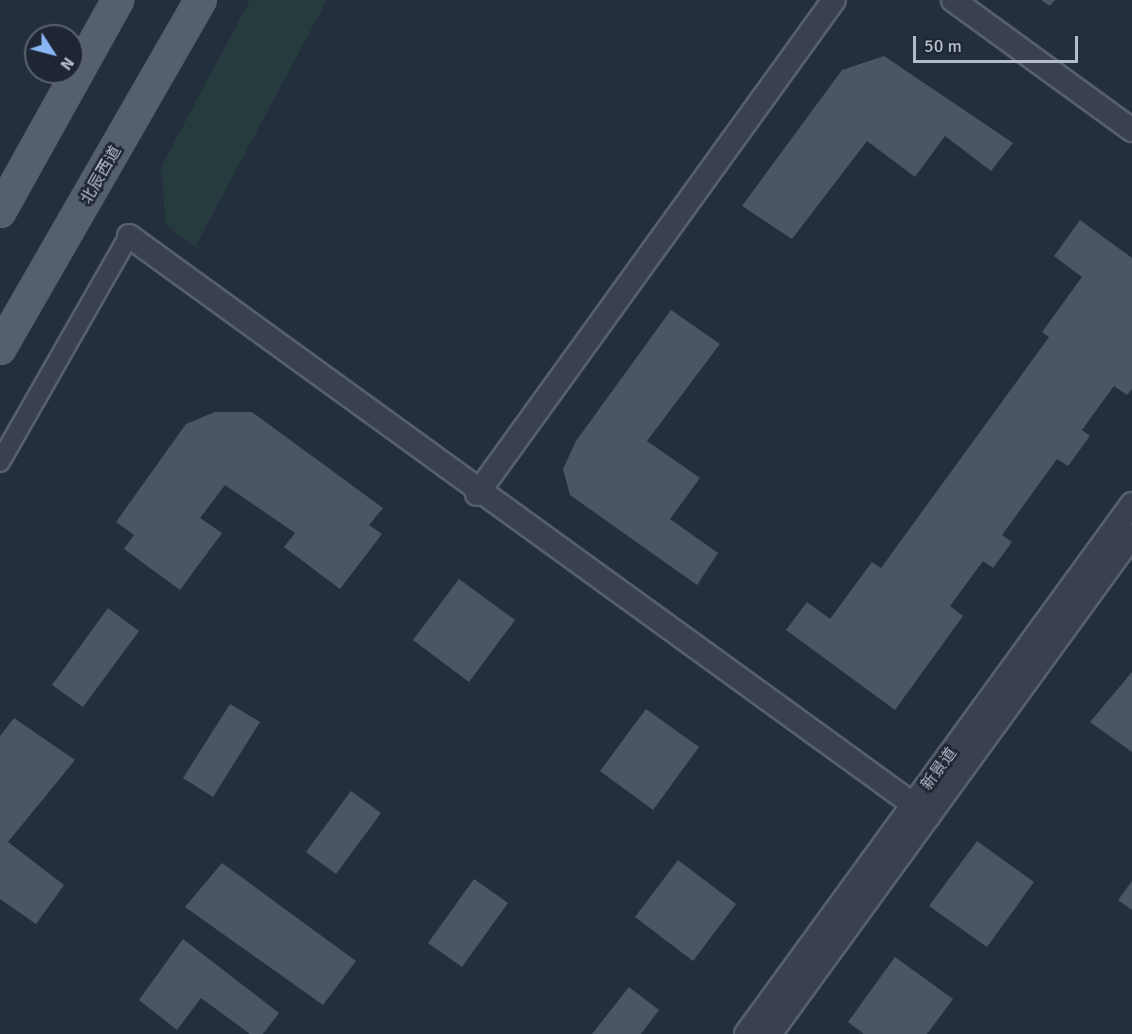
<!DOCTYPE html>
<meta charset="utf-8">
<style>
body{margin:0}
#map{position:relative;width:1132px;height:1034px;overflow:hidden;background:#242f3d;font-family:Signika,"Noto Sans SC",sans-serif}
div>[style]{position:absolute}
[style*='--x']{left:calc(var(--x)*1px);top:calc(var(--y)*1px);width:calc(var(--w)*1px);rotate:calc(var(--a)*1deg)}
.green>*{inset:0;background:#263b3e}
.building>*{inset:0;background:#4a5666}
.roads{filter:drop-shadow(2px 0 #565f6b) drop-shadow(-2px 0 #565f6b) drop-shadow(0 2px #565f6b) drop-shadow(0 -2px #565f6b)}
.minor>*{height:18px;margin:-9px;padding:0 9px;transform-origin:9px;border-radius:9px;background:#38414d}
.tertiary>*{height:22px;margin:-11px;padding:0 11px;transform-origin:11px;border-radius:11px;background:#38414d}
.primary>*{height:28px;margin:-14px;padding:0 14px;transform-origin:14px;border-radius:14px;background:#56606d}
span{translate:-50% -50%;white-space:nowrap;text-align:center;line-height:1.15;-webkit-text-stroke:5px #1d2632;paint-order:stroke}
.street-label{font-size:16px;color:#b3bcc8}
.north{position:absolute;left:24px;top:24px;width:60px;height:60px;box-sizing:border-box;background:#1d2632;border:2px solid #59626e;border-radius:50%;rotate:126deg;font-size:16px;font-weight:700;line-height:24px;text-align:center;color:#b3bcc8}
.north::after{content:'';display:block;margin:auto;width:21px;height:27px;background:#8ab6f6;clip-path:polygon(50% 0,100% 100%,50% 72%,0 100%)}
.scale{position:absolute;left:913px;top:36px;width:165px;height:27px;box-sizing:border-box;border:3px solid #b3bcc8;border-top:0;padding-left:8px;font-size:18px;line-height:21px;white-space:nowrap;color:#b3bcc8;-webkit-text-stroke:4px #1d2632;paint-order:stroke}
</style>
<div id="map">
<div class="green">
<div style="clip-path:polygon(250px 0,327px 0,195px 247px,166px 225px,161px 167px)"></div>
</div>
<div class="building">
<div style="clip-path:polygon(1041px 0,1055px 0,1050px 6px)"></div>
<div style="clip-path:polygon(884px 56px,1013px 143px,991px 171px,945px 136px,915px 177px,867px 141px,792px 239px,742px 206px,842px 70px)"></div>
<div style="clip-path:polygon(1080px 220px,1132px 258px,1132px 389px,1127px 395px,1114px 386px,1082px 430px,1090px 436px,1068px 466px,1057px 459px,1002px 535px,1012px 542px,993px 568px,983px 561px,950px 606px,963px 616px,895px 710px,786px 630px,807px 602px,830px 619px,872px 562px,881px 568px,1049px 337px,1042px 332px,1082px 277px,1054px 256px)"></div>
<div style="clip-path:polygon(671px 310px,720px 344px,647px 441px,700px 478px,670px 519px,718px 553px,697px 585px,570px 495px,563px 469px,576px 441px)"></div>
<div style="clip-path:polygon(215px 412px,252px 412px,383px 508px,369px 525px,382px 534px,340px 589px,284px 547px,295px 533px,225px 485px,200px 518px,222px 533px,180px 590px,124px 549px,134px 535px,116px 522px,186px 424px)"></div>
<div style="clip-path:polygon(459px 579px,515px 620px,469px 682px,413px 640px)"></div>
<div style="clip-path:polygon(108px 608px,139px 631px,83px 707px,52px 685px)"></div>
<div style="clip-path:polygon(1132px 672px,1132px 752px,1090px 722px)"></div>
<div style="clip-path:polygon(230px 704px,260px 722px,213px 797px,183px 778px)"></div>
<div style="clip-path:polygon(646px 709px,699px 747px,653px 810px,600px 771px)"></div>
<div style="clip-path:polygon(14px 718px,75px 760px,8px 842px,64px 885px,36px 924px,0 899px,0 736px)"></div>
<div style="clip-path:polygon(351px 791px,381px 813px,336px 874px,306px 852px)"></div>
<div style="clip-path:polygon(977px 841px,1034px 882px,987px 947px,929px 906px)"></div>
<div style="clip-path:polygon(678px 860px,736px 904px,693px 961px,635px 917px)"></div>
<div style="clip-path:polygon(222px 863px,356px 961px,323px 1005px,185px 907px)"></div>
<div style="clip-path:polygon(474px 879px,508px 903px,462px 967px,428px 943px)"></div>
<div style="clip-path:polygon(1132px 881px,1132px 910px,1118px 900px)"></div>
<div style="clip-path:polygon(183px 939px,279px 1013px,263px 1034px,250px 1034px,201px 998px,177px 1030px,139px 1000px)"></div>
<div style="clip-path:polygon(895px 957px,953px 999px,927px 1034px,864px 1034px,848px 1022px)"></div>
<div style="clip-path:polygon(629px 987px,659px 1010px,641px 1034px,592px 1034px)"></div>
</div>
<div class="roads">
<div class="minor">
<div style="--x:0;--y:462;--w:260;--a:-60.3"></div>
</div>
<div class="tertiary">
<div style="--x:953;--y:0;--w:221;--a:36"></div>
<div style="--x:129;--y:236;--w:988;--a:35.94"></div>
<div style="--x:477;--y:494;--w:609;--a:-54.15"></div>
<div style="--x:746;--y:1034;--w:656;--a:-53.93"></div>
<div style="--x:770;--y:1034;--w:616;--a:-53.99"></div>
</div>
<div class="primary">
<div style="--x:0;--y:212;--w:243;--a:-60.9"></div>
<div style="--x:0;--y:349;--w:403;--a:-60.1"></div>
</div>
</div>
<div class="street-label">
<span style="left:101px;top:175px;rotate:-60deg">北辰西道</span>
<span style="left:939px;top:769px;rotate:-54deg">新景道</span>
</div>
<div class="north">N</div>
<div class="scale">50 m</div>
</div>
